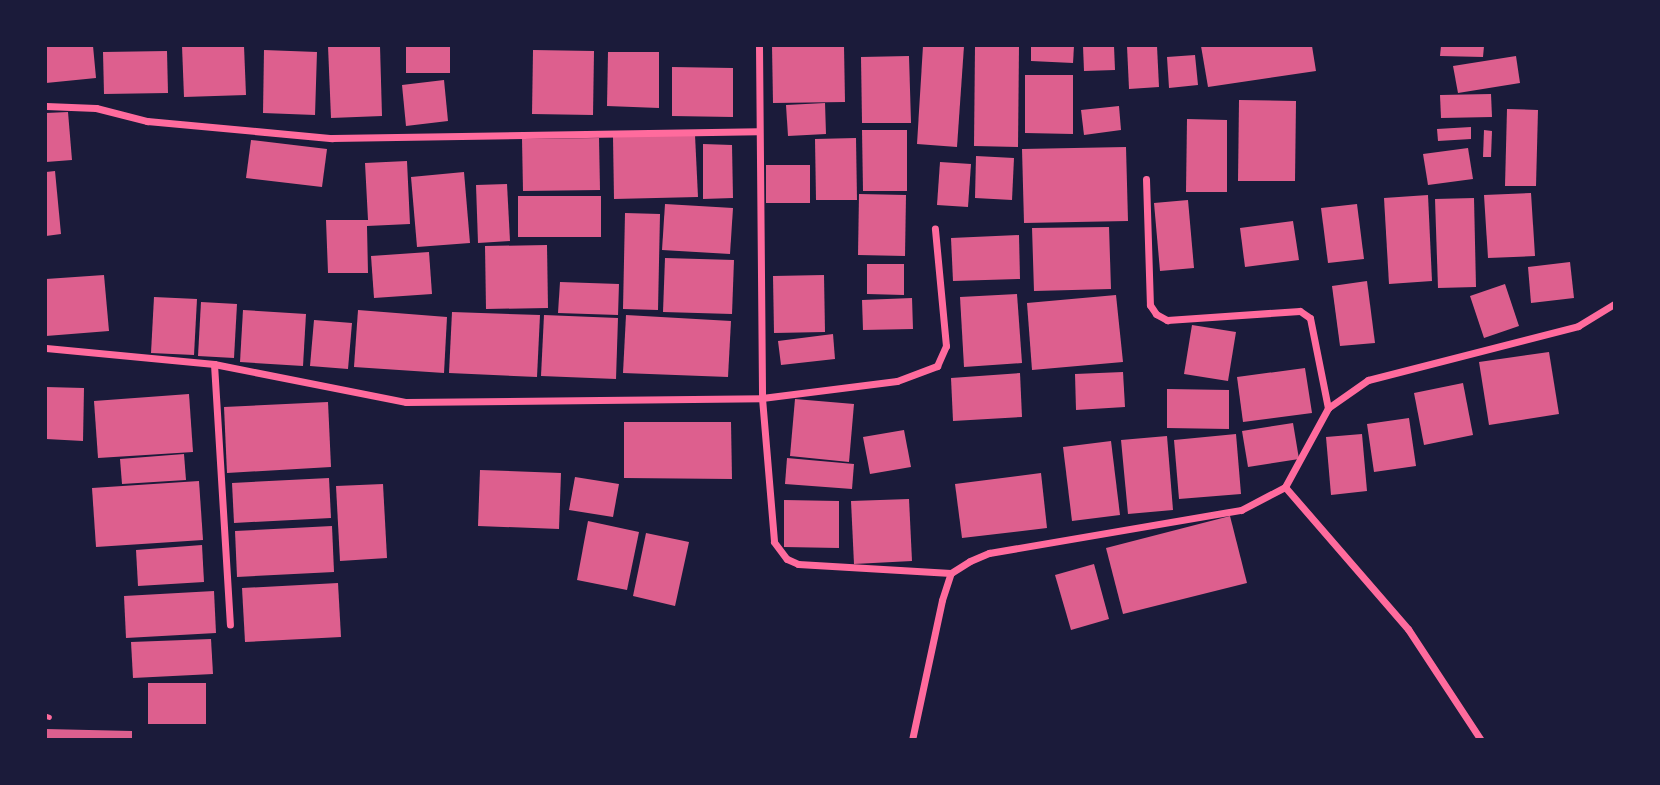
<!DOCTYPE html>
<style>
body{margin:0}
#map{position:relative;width:1660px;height:785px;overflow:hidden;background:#1b1b3a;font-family:"Fira Sans Condensed",sans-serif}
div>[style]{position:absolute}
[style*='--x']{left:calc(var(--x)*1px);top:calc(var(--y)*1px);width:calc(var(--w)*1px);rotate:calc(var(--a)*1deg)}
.building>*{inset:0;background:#dd5f8e}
.service>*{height:5px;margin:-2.5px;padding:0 2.5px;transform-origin:2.5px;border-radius:2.5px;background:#ff6b9d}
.minor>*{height:7px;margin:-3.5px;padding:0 3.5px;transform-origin:3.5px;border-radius:3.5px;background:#ff6b9d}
span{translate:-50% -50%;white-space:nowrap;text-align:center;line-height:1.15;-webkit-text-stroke:7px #1b1b3a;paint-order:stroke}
.frame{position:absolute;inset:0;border:47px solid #1b1b3a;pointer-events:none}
</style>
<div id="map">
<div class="building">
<div style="clip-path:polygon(46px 46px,93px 46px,96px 78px,46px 83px)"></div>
<div style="clip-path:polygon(182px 46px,244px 46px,246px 95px,184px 97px)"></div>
<div style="clip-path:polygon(328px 46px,380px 46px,382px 116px,331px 118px)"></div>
<div style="clip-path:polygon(406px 46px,450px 46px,450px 73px,406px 73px)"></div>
<div style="clip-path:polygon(772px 46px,844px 46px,845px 102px,773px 103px)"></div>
<div style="clip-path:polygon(923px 46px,964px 46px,957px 147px,917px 144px)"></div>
<div style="clip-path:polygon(975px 46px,1019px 46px,1018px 147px,974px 146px)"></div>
<div style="clip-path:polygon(1031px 46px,1074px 46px,1073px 63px,1031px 61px)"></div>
<div style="clip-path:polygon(1083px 46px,1114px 46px,1115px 70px,1084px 71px)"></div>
<div style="clip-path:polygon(1127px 46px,1157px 46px,1159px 87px,1129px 89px)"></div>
<div style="clip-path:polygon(1201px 46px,1312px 46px,1316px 71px,1208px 87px)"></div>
<div style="clip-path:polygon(1441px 46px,1484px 46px,1483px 57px,1440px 56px)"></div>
<div style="clip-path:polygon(264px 50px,317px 52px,315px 115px,263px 113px)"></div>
<div style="clip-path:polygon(533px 50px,594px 51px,593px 115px,532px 114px)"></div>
<div style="clip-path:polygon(167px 51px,168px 93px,104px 94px,103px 52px)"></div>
<div style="clip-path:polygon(608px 52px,659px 52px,659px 108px,607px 106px)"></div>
<div style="clip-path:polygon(1195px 55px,1198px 85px,1169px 88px,1167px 57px)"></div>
<div style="clip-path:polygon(909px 56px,911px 123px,862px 123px,861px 57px)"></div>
<div style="clip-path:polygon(1516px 56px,1520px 83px,1458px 93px,1453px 66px)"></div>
<div style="clip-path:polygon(672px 67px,733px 68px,733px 117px,672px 116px)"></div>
<div style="clip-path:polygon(1025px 75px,1073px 75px,1073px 134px,1025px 133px)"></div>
<div style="clip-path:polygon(444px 80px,448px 121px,406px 126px,402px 85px)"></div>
<div style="clip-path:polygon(1491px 94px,1492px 117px,1441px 118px,1440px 95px)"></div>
<div style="clip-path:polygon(1239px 100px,1296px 101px,1295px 181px,1238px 181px)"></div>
<div style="clip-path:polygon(825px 103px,826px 134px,788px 136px,786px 105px)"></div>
<div style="clip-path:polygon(1119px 106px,1121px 130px,1084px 135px,1081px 110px)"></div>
<div style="clip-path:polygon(1507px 109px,1538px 110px,1536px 186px,1505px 186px)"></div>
<div style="clip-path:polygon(68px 112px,72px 160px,46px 162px,46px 113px)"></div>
<div style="clip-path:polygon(1187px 119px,1227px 120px,1227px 192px,1186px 192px)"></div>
<div style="clip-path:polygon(1471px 127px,1471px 139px,1438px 141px,1437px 129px)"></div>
<div style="clip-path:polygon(862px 130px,907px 130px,907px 191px,863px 191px)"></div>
<div style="clip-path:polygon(1484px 130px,1492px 131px,1491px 157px,1483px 157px)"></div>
<div style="clip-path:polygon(695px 135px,698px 197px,614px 199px,613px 137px)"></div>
<div style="clip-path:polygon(599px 138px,600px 190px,523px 191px,522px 139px)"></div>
<div style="clip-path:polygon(856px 138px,857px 200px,816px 200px,815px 139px)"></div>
<div style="clip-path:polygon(251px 140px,327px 149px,322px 187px,246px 178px)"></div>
<div style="clip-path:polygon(703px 144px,732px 145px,733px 198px,703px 199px)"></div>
<div style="clip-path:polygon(1126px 147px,1128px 221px,1024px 223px,1022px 149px)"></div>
<div style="clip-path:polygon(1468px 148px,1473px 179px,1428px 185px,1423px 154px)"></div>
<div style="clip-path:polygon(976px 156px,1014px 158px,1012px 200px,975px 198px)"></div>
<div style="clip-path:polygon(407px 161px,410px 224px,367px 226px,368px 273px,328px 273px,326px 220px,368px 220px,365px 163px)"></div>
<div style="clip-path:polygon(940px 162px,971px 164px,968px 207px,937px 205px)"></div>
<div style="clip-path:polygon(766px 165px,810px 165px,810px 203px,766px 203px)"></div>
<div style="clip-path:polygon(55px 171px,61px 234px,46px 236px,46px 172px)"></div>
<div style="clip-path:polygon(464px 172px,470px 243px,417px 247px,411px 177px)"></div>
<div style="clip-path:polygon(507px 184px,510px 241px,478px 243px,476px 185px)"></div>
<div style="clip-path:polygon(1531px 193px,1535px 256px,1488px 258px,1484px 195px)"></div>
<div style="clip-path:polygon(859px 194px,906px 195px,905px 256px,858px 255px)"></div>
<div style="clip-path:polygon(1428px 195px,1432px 281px,1389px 284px,1384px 198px)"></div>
<div style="clip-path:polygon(518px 196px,601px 196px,601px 237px,518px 237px)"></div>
<div style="clip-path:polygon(1474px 198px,1476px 287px,1438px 288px,1435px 199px)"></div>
<div style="clip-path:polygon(1188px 200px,1194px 268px,1160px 271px,1154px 203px)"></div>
<div style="clip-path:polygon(665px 204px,733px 208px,730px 254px,662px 250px)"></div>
<div style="clip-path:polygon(1357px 204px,1364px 259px,1328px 263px,1321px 208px)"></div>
<div style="clip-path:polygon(625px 213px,660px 214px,658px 310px,623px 309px)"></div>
<div style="clip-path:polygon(1293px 221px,1299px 260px,1245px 267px,1240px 228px)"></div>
<div style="clip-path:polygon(1109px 227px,1111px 289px,1034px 291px,1032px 228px)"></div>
<div style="clip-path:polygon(1019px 235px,1020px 279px,953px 281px,951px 238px)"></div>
<div style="clip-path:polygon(547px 245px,548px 308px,486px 309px,485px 246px)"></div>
<div style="clip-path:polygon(429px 252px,432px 294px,374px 298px,371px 256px)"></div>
<div style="clip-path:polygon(665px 258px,734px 260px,732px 314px,663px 312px)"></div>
<div style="clip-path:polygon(1570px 262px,1574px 298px,1531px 303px,1528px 267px)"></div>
<div style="clip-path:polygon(867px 264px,904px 264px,904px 295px,867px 294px)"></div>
<div style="clip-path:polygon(104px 275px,109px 331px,46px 336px,46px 279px)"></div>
<div style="clip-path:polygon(824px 275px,825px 332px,774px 333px,773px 276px)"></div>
<div style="clip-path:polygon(1367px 281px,1375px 343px,1340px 346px,1332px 286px)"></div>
<div style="clip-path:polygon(560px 282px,619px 284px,618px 315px,558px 313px)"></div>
<div style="clip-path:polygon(1505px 284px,1519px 326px,1484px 338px,1470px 296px)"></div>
<div style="clip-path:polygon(1017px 294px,1022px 363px,964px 367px,960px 297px)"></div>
<div style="clip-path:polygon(1116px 295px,1123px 362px,1032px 370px,1027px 303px)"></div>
<div style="clip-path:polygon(154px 297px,197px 299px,194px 355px,151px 353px)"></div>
<div style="clip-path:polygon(912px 298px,913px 329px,863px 330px,862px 300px)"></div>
<div style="clip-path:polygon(201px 302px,237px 304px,234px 358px,198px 356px)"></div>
<div style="clip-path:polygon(243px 310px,306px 314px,303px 366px,240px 362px)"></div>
<div style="clip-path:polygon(358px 310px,447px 317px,444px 373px,354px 367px)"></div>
<div style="clip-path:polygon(452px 312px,540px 315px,537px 377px,449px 373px)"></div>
<div style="clip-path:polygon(544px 315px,618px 318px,616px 379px,541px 376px)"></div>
<div style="clip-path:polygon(626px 315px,731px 321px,728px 377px,623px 373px)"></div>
<div style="clip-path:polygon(314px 320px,352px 323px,348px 369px,310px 366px)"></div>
<div style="clip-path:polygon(1192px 325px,1236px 332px,1228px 381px,1184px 374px)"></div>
<div style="clip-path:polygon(833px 334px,835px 359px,781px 365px,778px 341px)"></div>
<div style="clip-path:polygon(1549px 352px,1559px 414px,1489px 425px,1479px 362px)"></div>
<div style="clip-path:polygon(1305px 368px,1312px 413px,1243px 422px,1237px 377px)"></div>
<div style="clip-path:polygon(1123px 372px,1125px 407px,1076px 410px,1075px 374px)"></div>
<div style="clip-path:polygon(1020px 373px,1022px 417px,953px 421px,951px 378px)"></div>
<div style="clip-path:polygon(1463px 383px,1473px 435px,1424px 445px,1414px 393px)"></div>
<div style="clip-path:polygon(46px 387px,84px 388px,83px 441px,46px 439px)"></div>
<div style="clip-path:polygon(1167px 389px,1229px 390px,1229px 429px,1167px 428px)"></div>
<div style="clip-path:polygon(189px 394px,193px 452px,98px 458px,94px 401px)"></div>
<div style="clip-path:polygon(795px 399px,854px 404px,849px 462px,790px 456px)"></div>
<div style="clip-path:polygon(328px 402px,331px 467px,227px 473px,224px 407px)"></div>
<div style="clip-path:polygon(1409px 418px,1416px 466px,1374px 472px,1367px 424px)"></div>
<div style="clip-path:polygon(624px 422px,731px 422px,732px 479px,624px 478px)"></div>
<div style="clip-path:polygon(1293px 423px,1299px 459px,1248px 467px,1242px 431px)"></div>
<div style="clip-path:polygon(904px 430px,911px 467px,870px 474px,863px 437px)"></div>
<div style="clip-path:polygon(1236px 434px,1241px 494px,1179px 499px,1174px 440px)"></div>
<div style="clip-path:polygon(1362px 434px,1367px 491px,1331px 495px,1326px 437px)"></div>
<div style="clip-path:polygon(1167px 436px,1173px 510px,1128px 514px,1121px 440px)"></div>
<div style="clip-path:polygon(1111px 441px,1120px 515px,1072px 521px,1063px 447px)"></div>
<div style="clip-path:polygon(184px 454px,186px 480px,122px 484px,120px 459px)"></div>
<div style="clip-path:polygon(787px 458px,854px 464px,852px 489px,785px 484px)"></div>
<div style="clip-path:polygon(480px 470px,561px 473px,559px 529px,478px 526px)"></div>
<div style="clip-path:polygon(1041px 473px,1047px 528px,962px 538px,955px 484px)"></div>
<div style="clip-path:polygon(575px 477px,619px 484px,613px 517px,569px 510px)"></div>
<div style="clip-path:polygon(329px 478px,331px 518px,234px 523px,232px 483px)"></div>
<div style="clip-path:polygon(199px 481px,203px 540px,96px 547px,92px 488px)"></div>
<div style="clip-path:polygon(383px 484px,387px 558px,340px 561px,336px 486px)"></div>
<div style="clip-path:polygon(909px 499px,912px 561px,854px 564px,851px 501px)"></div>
<div style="clip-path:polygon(784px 500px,839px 501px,839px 548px,784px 547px)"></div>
<div style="clip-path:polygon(1230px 516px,1247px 583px,1123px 614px,1106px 548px)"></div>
<div style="clip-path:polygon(588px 521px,639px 532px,627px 590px,577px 580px)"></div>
<div style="clip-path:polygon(332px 526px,334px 572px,237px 577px,235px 531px)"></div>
<div style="clip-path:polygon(646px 533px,689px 542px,675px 606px,633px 596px)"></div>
<div style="clip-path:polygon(202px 545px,204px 582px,138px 586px,136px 550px)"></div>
<div style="clip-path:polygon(1094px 564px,1109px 619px,1071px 630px,1055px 575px)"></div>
<div style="clip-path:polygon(338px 583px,341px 637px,245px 642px,242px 588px)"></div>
<div style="clip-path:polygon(214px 591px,216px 633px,126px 638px,124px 596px)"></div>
<div style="clip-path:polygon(211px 639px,213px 674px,133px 678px,131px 642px)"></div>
<div style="clip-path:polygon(148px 683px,206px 683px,206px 724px,148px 724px)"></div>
<div style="clip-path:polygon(46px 729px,132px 731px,132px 739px,46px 739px)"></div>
</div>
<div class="service">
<div style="--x:46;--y:716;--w:3;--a:18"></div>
</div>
<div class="minor">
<div style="--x:759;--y:46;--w:352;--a:89.5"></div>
<div style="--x:762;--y:398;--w:144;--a:85.2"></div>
<div style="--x:774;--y:542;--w:21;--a:53"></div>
<div style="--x:787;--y:559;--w:12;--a:24"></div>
<div style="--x:798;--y:564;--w:153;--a:3.4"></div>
<div style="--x:46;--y:106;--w:50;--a:2.3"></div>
<div style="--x:96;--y:108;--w:53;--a:14.3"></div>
<div style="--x:147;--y:121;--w:186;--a:5.3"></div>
<div style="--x:332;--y:138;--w:426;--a:-0.9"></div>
<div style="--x:1146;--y:179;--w:126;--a:88.2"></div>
<div style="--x:1150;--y:305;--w:11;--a:56"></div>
<div style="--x:1156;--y:314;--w:13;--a:29"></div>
<div style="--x:1167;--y:320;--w:133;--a:-3.9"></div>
<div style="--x:1300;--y:311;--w:12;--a:35"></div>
<div style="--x:1310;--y:318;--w:92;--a:78.7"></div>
<div style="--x:46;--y:348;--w:169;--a:5.4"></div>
<div style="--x:214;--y:364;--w:196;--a:11.2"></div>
<div style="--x:406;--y:402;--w:356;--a:-0.6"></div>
<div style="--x:762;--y:398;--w:136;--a:-7.2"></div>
<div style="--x:897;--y:381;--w:43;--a:-20.6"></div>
<div style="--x:937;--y:366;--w:22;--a:-66"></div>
<div style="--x:946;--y:346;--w:118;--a:-95.4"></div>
<div style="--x:214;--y:364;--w:261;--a:86.5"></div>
<div style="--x:1285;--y:487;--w:188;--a:49.1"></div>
<div style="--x:1408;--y:629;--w:133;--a:56.7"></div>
<div style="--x:912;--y:740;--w:143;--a:-77.9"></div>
<div style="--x:942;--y:600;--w:28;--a:-72"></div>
<div style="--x:951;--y:573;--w:22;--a:-32"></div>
<div style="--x:970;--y:561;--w:21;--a:-23"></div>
<div style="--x:989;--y:553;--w:256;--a:-9.7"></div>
<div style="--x:1241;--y:510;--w:50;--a:-27.6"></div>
<div style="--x:1285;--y:487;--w:90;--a:-61.4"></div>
<div style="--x:1328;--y:408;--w:49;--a:-35"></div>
<div style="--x:1368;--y:380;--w:217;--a:-14.4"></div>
<div style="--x:1578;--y:326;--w:42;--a:-31.4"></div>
</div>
<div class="frame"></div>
</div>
